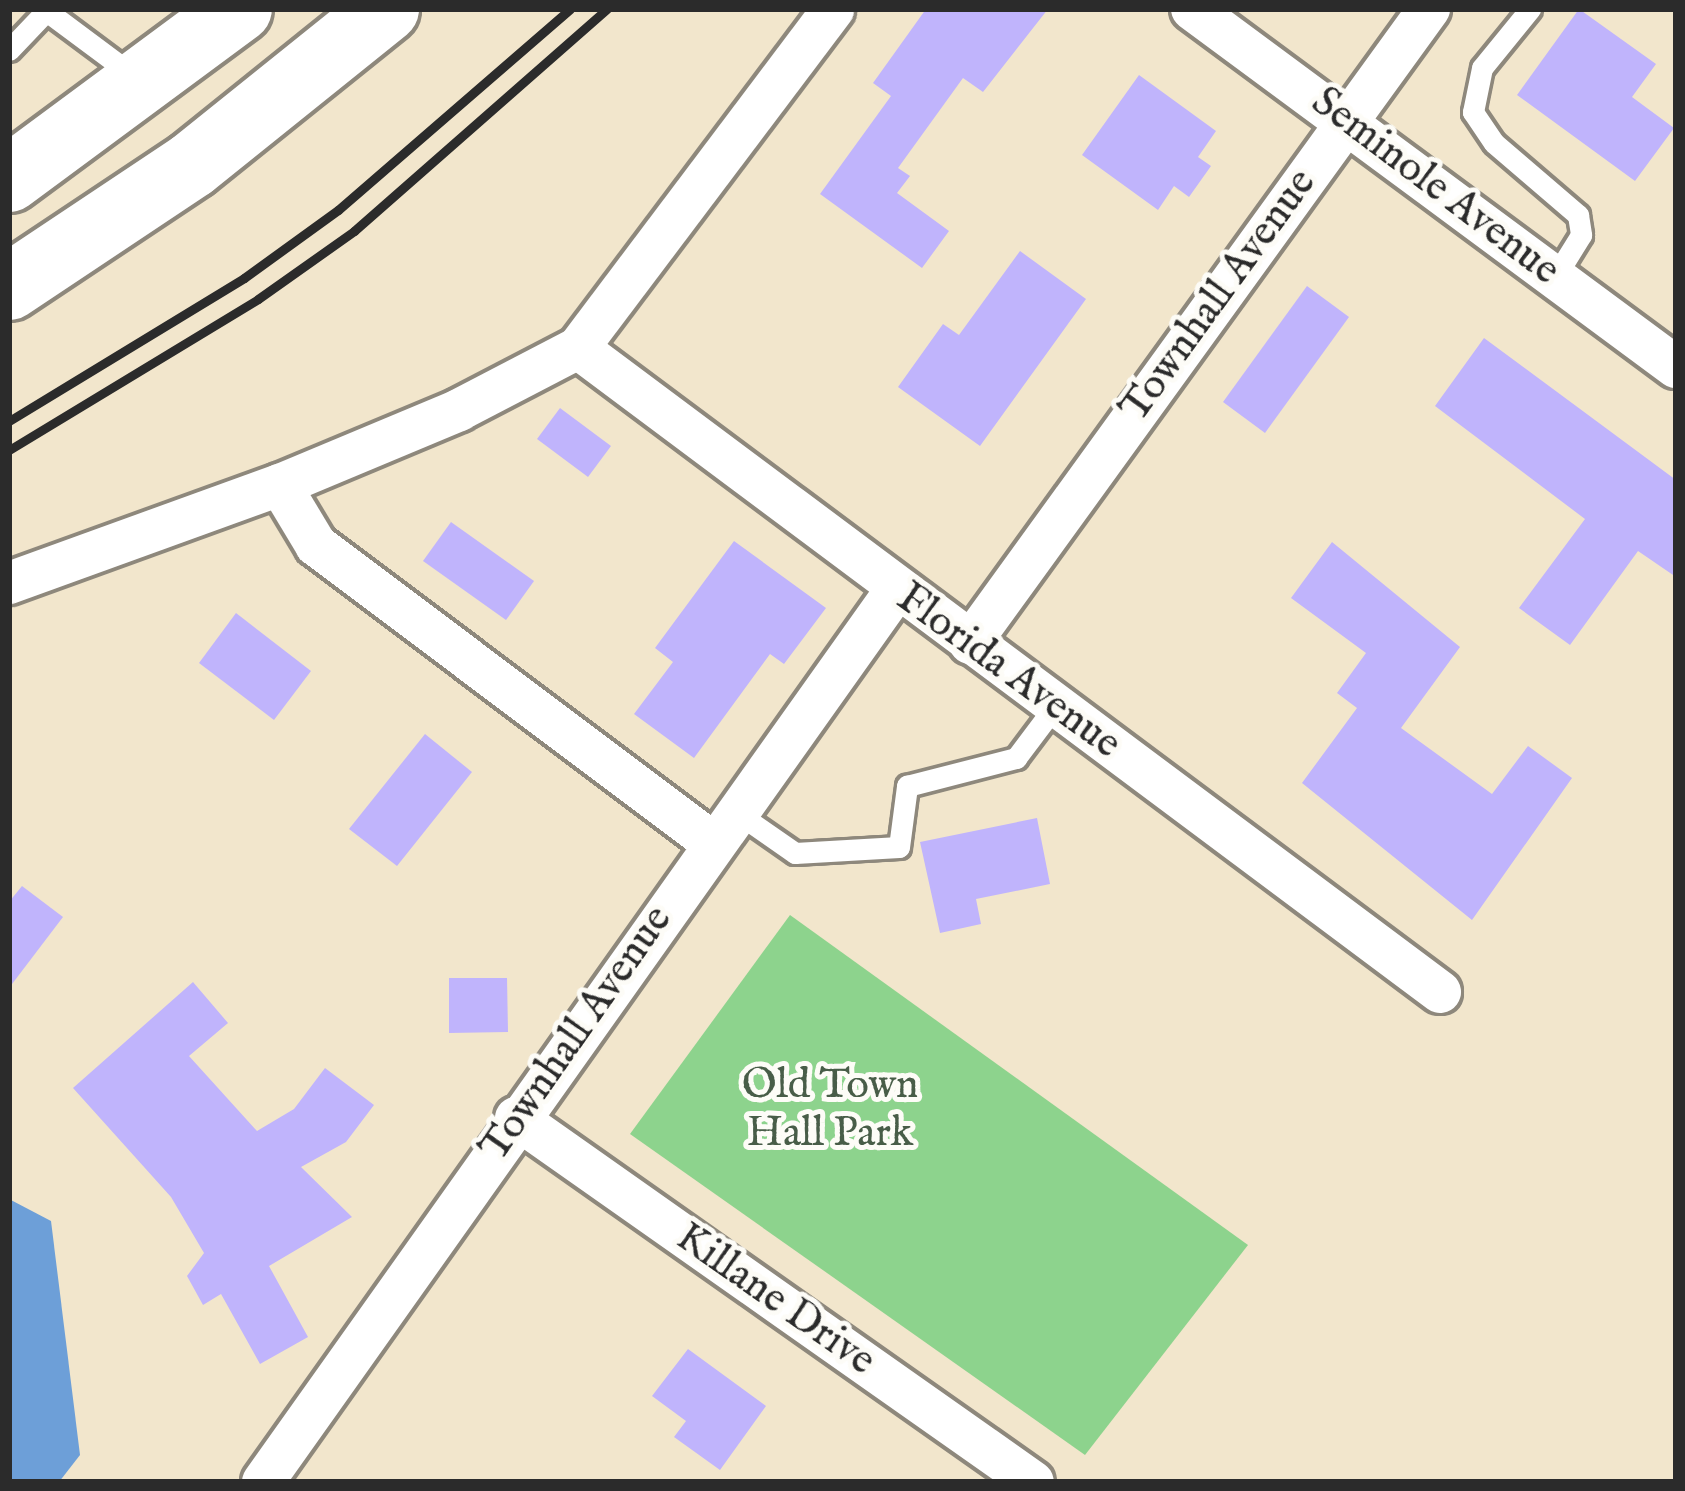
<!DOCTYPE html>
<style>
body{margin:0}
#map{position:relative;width:1685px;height:1491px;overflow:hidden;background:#f2e6cc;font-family:"IM FELL English",serif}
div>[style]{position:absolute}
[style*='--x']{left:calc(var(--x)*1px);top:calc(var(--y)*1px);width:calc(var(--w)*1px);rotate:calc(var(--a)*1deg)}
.green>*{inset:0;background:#8dd38d}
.water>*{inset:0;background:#6d9fd8}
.building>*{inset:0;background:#c0b4fc}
.roads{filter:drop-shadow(3px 0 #8e887c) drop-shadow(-3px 0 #8e887c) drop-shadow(0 3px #8e887c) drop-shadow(0 -3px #8e887c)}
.lane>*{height:21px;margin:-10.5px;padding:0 10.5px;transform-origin:10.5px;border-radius:10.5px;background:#fff}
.street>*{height:42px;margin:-21px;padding:0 21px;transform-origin:21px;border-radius:21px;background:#fff}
.primary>*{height:66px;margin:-33px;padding:0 33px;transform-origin:33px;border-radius:33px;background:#fff}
.rail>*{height:9px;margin:-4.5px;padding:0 4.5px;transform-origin:4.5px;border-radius:4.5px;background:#2b2b2b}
span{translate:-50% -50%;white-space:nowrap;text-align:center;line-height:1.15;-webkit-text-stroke:10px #fdfcf7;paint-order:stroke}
.street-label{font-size:42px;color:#2b2b2b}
.park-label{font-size:42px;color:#485d48}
.frame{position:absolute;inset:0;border:12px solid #2b2b2b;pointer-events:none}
</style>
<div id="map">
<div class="green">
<div style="clip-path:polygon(790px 915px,1248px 1245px,1085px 1455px,630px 1134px)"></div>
</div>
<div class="water">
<div style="clip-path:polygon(9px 1199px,51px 1221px,80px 1455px,59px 1482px,9px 1482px)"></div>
</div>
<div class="building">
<div style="clip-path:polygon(926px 9px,1048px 9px,983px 92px,963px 78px,898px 168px,910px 176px,897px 193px,949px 231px,922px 268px,820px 194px,891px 96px,873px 83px)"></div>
<div style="clip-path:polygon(1579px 9px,1656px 64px,1632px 97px,1674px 128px,1635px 181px,1517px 95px)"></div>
<div style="clip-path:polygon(1139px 75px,1216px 131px,1198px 157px,1211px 166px,1189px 197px,1174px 186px,1158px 210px,1082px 155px)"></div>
<div style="clip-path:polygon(1020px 251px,1086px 299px,980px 446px,898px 387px,943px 324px,959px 335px)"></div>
<div style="clip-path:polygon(1307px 286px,1349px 317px,1265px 433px,1223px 402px)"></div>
<div style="clip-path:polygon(1484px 338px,1676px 480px,1676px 577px,1638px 551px,1570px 645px,1519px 608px,1585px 519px,1435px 406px)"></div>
<div style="clip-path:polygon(560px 408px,611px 446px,588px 477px,537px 439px)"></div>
<div style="clip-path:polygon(451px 522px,534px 581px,506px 620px,423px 561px)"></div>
<div style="clip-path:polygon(734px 541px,826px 608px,784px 664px,770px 654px,694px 758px,634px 714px,673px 662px,655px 648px)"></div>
<div style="clip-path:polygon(1332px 542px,1460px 647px,1401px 728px,1492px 794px,1528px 746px,1572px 778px,1472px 920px,1302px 783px,1357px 708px,1337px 693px,1366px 653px,1291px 598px)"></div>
<div style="clip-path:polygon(236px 613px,311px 671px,274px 720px,199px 663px)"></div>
<div style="clip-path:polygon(425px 734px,472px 772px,397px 866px,349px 829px)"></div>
<div style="clip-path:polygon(1037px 818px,1050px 884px,976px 899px,981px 924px,940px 933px,920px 842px)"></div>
<div style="clip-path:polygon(22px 886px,63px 917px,9px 988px,9px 902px)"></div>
<div style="clip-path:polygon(449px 978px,507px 978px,508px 1032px,449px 1033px)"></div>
<div style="clip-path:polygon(193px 982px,228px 1023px,189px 1056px,257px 1131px,294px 1109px,325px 1068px,374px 1105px,346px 1142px,301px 1167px,352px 1217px,269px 1266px,308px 1337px,260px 1364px,221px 1294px,203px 1305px,187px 1276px,204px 1253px,171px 1197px,73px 1088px)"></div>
<div style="clip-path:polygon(688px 1349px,766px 1406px,720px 1470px,674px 1437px,686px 1421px,652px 1396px)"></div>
</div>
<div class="roads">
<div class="lane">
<div style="--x:1530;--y:9;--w:76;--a:129.1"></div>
<div style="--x:1482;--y:68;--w:45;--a:101.6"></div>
<div style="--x:1473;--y:112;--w:37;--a:56"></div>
<div style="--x:1494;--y:143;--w:111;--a:40.6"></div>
<div style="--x:1578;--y:215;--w:20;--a:81"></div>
<div style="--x:1581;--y:235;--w:49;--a:121.8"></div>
<div style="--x:48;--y:12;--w:107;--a:36.7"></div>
<div style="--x:9;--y:50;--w:57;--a:-46.4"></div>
<div style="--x:736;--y:812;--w:72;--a:34.8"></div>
<div style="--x:795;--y:853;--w:104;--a:-3.3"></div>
<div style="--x:899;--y:847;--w:62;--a:-82.5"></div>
<div style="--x:907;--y:786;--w:113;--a:-14.4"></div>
<div style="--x:1016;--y:758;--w:65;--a:-53.1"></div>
</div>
<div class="street">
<div style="--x:1192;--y:9;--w:602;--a:36.49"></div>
<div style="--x:578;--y:348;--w:1076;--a:36.76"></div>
<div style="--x:280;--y:485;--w:70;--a:59"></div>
<div style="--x:316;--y:545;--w:496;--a:36.9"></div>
<div style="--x:9;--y:583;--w:288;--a:-19.9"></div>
<div style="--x:280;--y:485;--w:194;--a:-22.7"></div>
<div style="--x:459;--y:410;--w:134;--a:-27.5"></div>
<div style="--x:578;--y:348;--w:424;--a:-53"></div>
<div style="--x:970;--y:643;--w:783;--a:-54.1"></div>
<div style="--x:516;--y:1118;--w:632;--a:35.15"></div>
<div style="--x:263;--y:1482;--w:1094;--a:-54.64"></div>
</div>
<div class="primary">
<div style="--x:9;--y:179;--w:286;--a:-36.5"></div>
<div style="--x:9;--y:287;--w:220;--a:-33.7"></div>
<div style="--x:192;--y:165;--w:249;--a:-38.8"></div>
</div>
</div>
<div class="rail">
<div style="--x:9;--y:421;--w:275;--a:-31.3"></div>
<div style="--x:244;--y:278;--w:116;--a:-35.9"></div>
<div style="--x:338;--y:210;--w:307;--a:-40.9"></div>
<div style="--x:9;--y:450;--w:291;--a:-31.2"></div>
<div style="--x:258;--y:299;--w:118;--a:-35.3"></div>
<div style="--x:354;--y:231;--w:337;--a:-41.3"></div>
</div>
<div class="street-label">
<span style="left:1435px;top:187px;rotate:37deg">Seminole Avenue</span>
<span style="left:1219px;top:296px;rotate:-54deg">Townhall Avenue</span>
<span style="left:1008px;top:672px;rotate:36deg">Florida Avenue</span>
<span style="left:577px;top:1034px;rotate:-55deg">Townhall Avenue</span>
<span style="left:775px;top:1300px;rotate:35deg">Killane Drive</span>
</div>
<div class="park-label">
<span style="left:830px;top:1110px">Old Town<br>Hall Park</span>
</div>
<div class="frame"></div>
</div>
